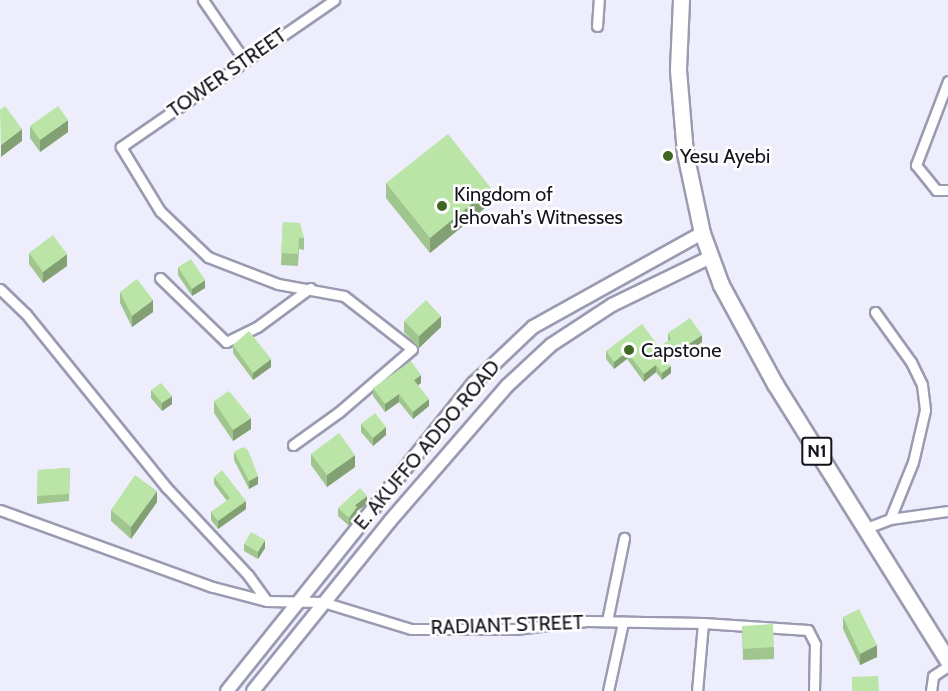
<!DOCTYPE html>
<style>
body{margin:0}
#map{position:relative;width:948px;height:691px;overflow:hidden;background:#ededfc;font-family:Cabin,sans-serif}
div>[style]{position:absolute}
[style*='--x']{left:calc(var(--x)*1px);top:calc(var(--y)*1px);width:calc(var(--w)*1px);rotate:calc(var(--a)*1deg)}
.roads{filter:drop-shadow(2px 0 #9a9bb1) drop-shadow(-2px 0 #9a9bb1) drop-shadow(0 2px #9a9bb1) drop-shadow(0 -2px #9a9bb1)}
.minor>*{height:9px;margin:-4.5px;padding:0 4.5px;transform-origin:4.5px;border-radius:4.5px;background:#fff}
.secondary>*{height:12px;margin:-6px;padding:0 6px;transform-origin:6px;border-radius:6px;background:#fff}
.trunk>*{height:15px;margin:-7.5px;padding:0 7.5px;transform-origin:7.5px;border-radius:7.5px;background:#fff}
.wall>*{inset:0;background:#a1c58f}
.shaded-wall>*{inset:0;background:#83a074}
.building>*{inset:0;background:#bbe5a6}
.dots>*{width:16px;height:16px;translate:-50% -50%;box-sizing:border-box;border:3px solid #fff;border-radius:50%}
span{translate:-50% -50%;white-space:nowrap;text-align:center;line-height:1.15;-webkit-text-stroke:5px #fff;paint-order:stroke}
.shield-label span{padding:2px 4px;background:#fff;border:2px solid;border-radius:4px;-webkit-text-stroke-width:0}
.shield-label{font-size:18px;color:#13131b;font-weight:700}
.street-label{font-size:20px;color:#13131b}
.poi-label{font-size:20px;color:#13131b}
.left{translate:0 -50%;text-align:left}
</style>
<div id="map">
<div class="roads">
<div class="minor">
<div style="--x:203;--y:0;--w:74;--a:55.5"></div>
<div style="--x:597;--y:26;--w:26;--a:-86"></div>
<div style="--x:948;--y:81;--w:90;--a:110.9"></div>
<div style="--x:916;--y:165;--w:32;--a:51"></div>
<div style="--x:936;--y:190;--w:12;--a:0"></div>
<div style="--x:160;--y:278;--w:92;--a:44.1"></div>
<div style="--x:226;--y:342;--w:34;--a:-26"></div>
<div style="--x:257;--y:327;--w:66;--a:-36.3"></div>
<div style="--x:0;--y:289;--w:36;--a:44"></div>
<div style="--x:26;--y:314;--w:223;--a:51"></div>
<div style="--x:166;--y:487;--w:120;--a:47"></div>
<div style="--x:248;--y:575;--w:32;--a:54"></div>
<div style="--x:875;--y:312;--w:62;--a:54.2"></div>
<div style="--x:911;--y:362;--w:25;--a:64"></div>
<div style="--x:922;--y:385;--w:25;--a:83"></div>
<div style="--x:925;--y:410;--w:53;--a:103"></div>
<div style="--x:913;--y:462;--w:61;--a:112"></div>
<div style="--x:293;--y:445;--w:57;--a:-35.7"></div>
<div style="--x:339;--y:412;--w:96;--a:-40.8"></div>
<div style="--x:412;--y:349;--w:86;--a:-142.1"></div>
<div style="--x:344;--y:296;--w:67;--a:-169.7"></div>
<div style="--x:278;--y:284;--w:75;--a:-158.9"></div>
<div style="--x:208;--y:257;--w:66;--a:-136.2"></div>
<div style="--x:160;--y:211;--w:75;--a:-121.4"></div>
<div style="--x:121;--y:147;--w:259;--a:-34.6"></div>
<div style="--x:0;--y:510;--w:226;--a:19.9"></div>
<div style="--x:213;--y:587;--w:56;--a:14.5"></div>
<div style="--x:267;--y:601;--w:56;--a:1"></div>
<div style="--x:323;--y:602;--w:92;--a:17.1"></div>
<div style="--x:411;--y:629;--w:104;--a:0"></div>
<div style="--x:515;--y:629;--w:72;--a:-6.3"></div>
<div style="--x:587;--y:621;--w:116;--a:1"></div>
<div style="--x:703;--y:623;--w:68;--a:95"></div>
<div style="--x:864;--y:529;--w:28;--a:-21"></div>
<div style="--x:890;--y:519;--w:59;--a:-7.9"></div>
<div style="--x:607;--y:621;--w:85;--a:-78.4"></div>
<div style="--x:703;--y:623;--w:105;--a:3.8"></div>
<div style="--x:808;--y:630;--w:16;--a:63"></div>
<div style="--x:815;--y:644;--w:47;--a:91.2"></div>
<div style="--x:608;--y:691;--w:71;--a:-77.7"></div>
<div style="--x:931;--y:691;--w:15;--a:-82"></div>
<div style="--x:933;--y:676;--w:18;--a:-34"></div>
</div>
<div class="secondary">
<div style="--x:227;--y:691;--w:395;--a:-51.3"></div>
<div style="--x:474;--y:383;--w:81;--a:-43.5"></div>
<div style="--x:533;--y:327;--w:193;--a:-29.1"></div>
<div style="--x:253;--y:691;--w:218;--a:-51.1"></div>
<div style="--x:390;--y:521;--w:179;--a:-49.1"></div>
<div style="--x:507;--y:386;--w:60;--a:-43"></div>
<div style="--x:551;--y:345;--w:73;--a:-33.3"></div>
<div style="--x:612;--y:305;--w:110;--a:-25.9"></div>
</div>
<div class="trunk">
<div style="--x:681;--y:0;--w:70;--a:92.5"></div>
<div style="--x:678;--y:70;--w:83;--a:85.2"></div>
<div style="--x:685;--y:153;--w:82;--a:78"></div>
<div style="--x:702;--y:233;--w:55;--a:69.9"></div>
<div style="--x:721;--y:285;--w:113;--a:61.4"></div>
<div style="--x:775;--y:384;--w:327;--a:58"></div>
</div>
</div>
<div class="wall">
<div style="clip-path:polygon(30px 126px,68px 132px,40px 152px,30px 138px)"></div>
<div style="clip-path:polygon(386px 183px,491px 203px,430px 253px,386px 198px)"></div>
<div style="clip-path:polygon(283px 222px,304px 238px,304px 250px,299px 249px,298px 266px,281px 265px)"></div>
<div style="clip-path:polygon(29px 253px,67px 266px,43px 283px,29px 264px)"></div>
<div style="clip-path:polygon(178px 267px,205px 288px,192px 296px,178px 275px)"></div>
<div style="clip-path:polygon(120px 292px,153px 312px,132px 327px,120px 303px)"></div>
<div style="clip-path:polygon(404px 321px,441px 327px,419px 348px,404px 332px)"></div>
<div style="clip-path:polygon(668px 333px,702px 342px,680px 358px,676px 353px,666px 359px,671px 373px,662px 380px,656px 372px,644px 382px,627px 359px,614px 369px,606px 359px,606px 351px,659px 347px,668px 341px)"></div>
<div style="clip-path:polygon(233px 345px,271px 367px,253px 380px,233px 353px)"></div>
<div style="clip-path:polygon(421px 383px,418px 385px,429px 406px,413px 419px,399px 402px,385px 412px,373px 396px,373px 388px)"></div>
<div style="clip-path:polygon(151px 390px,172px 404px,162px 411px,151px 398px)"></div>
<div style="clip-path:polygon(214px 401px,251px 429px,233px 441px,214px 413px)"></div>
<div style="clip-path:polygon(361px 424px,386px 435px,373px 446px,361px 432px)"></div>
<div style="clip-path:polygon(234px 452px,258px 484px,249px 489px,234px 460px)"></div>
<div style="clip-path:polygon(311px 454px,355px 467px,327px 487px,311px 465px)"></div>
<div style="clip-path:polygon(70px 468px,69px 501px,37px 504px,38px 470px)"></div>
<div style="clip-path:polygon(214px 477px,246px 509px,218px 529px,211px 520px,211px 512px,227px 501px,214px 484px)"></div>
<div style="clip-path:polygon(157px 502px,131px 539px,111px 521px,111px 510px)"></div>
<div style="clip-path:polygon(367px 504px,357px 511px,357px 515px,349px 526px,338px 516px,338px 508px)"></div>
<div style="clip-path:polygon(244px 544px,265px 548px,258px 559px,244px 551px)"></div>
<div style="clip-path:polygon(843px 617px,877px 657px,860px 665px,843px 629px)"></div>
<div style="clip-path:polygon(742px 626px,774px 647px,774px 659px,743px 660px)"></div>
</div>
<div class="shaded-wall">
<div style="clip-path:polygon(68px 120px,68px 132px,40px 152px,40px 140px)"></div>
<div style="clip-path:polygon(22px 129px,22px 141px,1px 157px,1px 145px)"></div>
<div style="clip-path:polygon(491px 188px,491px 203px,430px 253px,430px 238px)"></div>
<div style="clip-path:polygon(67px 254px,67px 266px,43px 283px,43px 272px)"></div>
<div style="clip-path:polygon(205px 280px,205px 288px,192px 296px,192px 289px)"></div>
<div style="clip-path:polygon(153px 300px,153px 312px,132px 327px,132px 316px)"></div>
<div style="clip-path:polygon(441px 316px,441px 327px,419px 348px,419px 336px)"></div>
<div style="clip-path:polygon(702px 335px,702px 342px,680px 358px,680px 350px)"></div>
<div style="clip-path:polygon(676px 345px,676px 353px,663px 362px,663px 355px)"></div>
<div style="clip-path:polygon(627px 352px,627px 359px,614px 369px,614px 362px)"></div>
<div style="clip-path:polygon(271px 359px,271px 367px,253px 380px,253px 373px)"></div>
<div style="clip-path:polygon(656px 365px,656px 372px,644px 382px,644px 374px)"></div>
<div style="clip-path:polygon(671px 366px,671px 373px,662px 380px,662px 373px)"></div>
<div style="clip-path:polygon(421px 375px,421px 383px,414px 388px,414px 380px)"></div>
<div style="clip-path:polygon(399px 394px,399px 402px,385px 412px,385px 404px)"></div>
<div style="clip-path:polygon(172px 396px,172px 404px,162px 411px,162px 403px)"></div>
<div style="clip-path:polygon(429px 399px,429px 406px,413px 419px,413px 412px)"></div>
<div style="clip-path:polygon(251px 418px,251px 429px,233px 441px,233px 430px)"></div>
<div style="clip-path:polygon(386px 427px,386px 435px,373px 446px,373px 438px)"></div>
<div style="clip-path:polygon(355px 455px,355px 467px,327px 487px,327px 475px)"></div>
<div style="clip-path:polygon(258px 476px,258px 484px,249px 489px,249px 481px)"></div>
<div style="clip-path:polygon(157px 491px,157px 502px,131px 539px,131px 527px)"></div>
<div style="clip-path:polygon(367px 496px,367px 504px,357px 511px,357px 515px,349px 526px,349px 518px,355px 505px)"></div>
<div style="clip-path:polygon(246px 501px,246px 509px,218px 529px,218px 521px)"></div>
<div style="clip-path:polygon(265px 540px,265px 548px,258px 559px,258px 552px)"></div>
<div style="clip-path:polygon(877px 645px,877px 657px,860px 665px,860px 654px)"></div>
</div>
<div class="building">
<div style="clip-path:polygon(5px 106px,22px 129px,1px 145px,0 110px)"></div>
<div style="clip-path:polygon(58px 106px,68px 120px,40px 140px,30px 126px)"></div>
<div style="clip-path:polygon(448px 134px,491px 188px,430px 238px,386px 183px)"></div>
<div style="clip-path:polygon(283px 222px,300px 223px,304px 238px,299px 238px,298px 254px,281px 253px)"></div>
<div style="clip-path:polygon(53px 235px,67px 254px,43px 272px,29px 253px)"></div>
<div style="clip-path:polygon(191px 259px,205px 280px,192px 289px,178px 267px)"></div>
<div style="clip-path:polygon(137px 279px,153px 300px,132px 316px,120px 292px)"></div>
<div style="clip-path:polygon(426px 300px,441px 316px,419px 336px,404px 321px)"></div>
<div style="clip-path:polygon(690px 318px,702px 335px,680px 350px,676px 345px,663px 355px,671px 366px,662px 373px,656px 365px,644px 374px,627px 352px,614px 362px,606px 351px,642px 324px,659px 347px,671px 339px,668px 333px)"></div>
<div style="clip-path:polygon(249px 331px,271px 359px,253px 373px,233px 345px)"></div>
<div style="clip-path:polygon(411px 361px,421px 375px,414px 380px,429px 399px,413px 412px,399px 394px,385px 404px,373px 388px)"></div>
<div style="clip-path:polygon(161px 383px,172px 396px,162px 403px,151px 390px)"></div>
<div style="clip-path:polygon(229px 391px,251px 418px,233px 430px,214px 401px)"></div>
<div style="clip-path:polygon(375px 413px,386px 427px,373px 438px,361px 424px)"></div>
<div style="clip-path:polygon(339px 433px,355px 455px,327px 475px,311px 454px)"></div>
<div style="clip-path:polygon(243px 447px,248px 450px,258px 476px,249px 481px,234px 452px)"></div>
<div style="clip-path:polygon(70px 468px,69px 494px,37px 496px,38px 470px)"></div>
<div style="clip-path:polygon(222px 470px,246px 501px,218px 521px,211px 512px,230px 498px,214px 477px)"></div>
<div style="clip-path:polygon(135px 475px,157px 491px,131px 527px,111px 510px)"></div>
<div style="clip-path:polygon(360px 488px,367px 496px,355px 505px,357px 507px,349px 518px,338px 508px)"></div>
<div style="clip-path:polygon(251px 532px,265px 540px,258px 552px,244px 544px)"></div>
<div style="clip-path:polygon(859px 609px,877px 645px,860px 654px,843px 617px)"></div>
<div style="clip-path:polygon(773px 624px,774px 647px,743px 649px,742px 626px)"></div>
<div style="clip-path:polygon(878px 676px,879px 691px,852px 691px,852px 677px)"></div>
</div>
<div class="dots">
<div style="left:668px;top:156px;background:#3f6824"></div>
<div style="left:442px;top:206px;background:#3f6824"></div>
<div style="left:629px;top:350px;background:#3f6824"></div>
</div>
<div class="shield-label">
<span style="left:817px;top:451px">N1</span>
</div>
<div class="street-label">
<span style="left:227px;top:73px;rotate:-35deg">TOWER STREET</span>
<span style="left:427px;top:445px;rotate:-50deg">E. AKUFFO ADDO ROAD</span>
<span style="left:507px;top:625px;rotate:-2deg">RADIANT STREET</span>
</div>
<div class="poi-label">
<span class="left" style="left:680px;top:156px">Yesu Ayebi</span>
<span class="left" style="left:454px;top:206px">Kingdom of<br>Jehovah's Witnesses</span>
<span class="left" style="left:641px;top:350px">Capstone</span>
</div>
</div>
